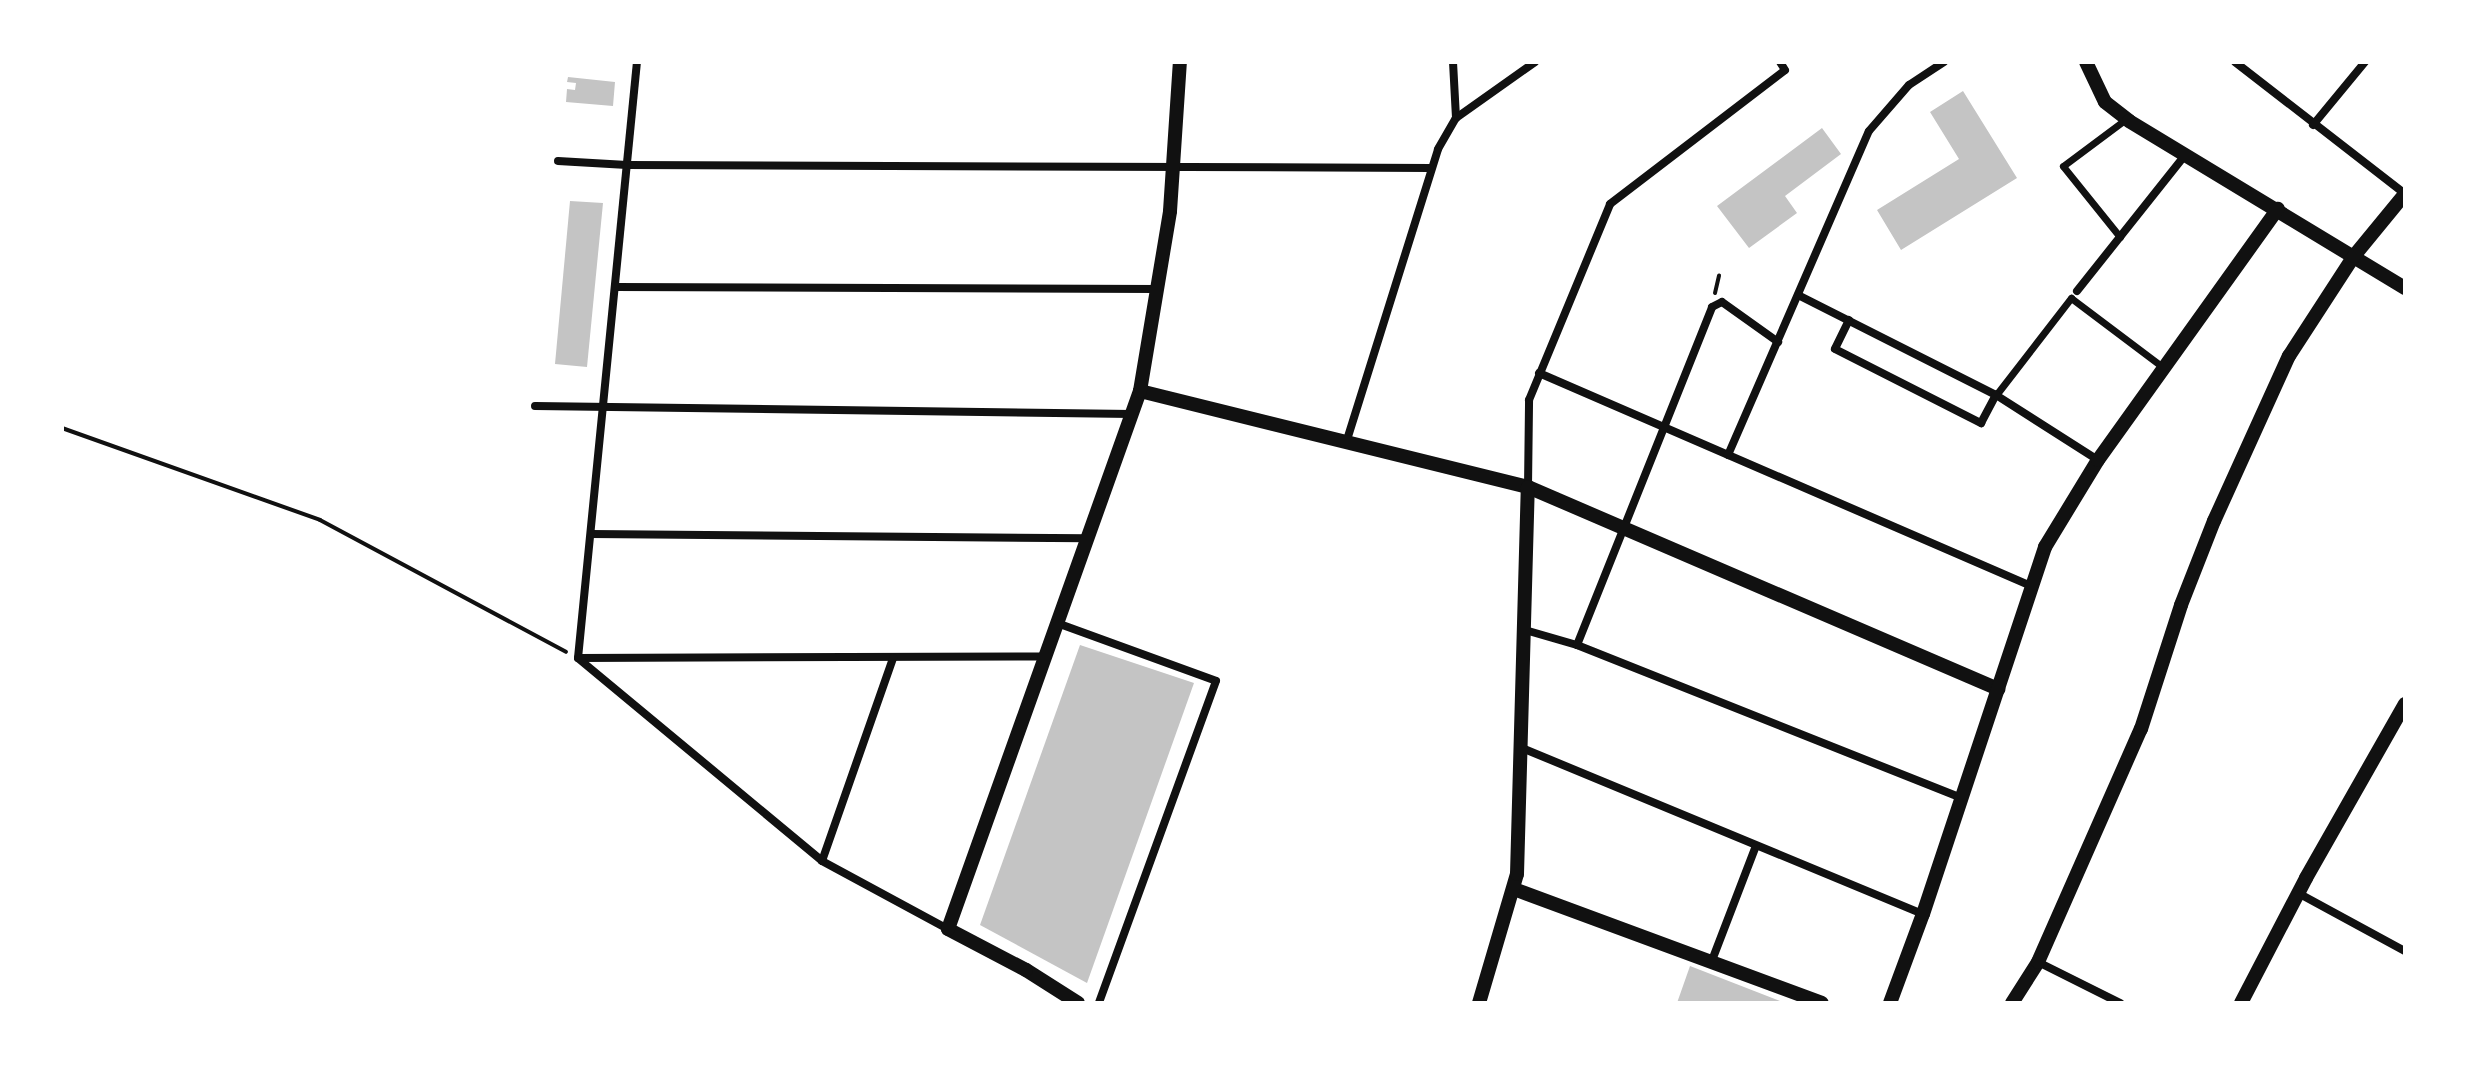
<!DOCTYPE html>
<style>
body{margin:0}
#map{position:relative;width:2467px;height:1065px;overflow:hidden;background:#fff;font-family:Poppins,sans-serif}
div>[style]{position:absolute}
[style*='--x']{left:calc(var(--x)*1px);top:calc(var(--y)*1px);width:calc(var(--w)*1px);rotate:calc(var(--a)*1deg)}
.building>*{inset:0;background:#c4c4c4}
.path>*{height:4px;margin:-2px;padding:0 2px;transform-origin:2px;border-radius:2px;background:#111}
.pedestrian>*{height:7px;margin:-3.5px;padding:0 3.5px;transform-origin:3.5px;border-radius:3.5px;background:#111}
.minor>*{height:8px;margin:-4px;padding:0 4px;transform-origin:4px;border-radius:4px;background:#111}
.tertiary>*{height:14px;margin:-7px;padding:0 7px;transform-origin:7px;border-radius:7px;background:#111}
span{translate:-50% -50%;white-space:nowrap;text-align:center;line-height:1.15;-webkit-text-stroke:7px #fff;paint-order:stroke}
.frame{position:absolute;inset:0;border:64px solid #fff;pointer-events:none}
</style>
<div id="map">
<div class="building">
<div style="clip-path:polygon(568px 77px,615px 82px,613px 106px,566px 102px,567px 89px,575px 90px,576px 83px,567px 82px)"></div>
<div style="clip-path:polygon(1963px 91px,2017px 178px,1901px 250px,1877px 210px,1959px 159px,1930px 112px)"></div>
<div style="clip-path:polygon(1822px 128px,1841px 154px,1785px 196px,1797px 213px,1749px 248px,1717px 206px)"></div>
<div style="clip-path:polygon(570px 201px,603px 203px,587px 367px,555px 364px)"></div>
<div style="clip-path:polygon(1080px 645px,1194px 683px,1087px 983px,980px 925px)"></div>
<div style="clip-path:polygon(1690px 966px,1785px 1003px,1677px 1003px)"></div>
</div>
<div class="path">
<div style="--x:1715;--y:293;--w:18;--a:-77"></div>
<div style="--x:62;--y:428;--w:274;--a:19.6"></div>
<div style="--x:320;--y:520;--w:279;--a:28.2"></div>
</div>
<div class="pedestrian">
<div style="--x:2120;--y:237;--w:91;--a:-128.8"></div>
<div style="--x:2063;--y:166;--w:79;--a:-36.7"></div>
<div style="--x:1996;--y:395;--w:123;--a:-52.3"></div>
<div style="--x:2071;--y:298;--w:116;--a:37"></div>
</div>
<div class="minor">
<div style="--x:1453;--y:62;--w:56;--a:86.9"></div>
<div style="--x:2235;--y:62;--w:215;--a:37.8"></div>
<div style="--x:2313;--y:125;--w:82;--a:-50.5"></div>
<div style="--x:558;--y:161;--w:69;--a:3.3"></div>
<div style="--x:627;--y:165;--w:804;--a:0.21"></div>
<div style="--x:615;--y:287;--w:542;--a:0.21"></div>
<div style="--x:2077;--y:291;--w:174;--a:-51.5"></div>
<div style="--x:1798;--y:295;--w:222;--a:26.8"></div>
<div style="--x:1996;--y:395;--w:121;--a:32.5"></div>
<div style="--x:1849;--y:320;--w:32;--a:116"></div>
<div style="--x:1835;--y:349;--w:164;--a:26.9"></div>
<div style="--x:1981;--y:423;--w:32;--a:-62"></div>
<div style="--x:1539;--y:373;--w:534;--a:23.4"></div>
<div style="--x:535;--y:406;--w:597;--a:0.77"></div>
<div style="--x:1346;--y:443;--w:308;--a:-72.6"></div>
<div style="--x:1438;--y:149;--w:36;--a:-60"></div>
<div style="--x:1456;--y:118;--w:97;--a:-35.3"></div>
<div style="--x:1728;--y:455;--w:353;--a:-66.5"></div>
<div style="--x:1869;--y:131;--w:61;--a:-49"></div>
<div style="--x:1909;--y:85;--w:42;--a:-33.3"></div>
<div style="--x:1528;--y:487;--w:87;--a:-89.3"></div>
<div style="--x:1529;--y:400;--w:212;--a:-67.5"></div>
<div style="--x:1610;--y:204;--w:220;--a:-37.4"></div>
<div style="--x:1785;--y:70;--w:9;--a:-122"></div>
<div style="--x:591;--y:534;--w:496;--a:0.5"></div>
<div style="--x:1057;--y:623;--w:169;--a:20"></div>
<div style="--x:1216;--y:681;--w:343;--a:110"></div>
<div style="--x:1525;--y:630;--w:54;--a:16.1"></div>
<div style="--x:1577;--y:645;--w:414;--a:21.7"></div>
<div style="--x:1577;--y:645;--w:364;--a:-68.2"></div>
<div style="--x:1712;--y:307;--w:11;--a:-27"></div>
<div style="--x:1722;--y:302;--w:69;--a:35.5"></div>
<div style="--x:578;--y:658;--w:599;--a:-84.35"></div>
<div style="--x:578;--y:658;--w:465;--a:-0.2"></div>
<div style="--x:579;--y:659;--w:316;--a:39.7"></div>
<div style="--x:822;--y:861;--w:143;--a:28.4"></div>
<div style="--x:1522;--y:748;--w:434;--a:22.5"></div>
<div style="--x:822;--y:861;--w:215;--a:-70.7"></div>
<div style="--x:2298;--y:893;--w:122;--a:28.5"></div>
<div style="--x:2038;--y:962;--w:92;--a:26.6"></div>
<div style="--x:1711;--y:963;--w:125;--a:-69"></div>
</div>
<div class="tertiary">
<div style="--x:2086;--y:62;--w:44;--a:64.6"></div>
<div style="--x:2105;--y:102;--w:31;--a:38"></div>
<div style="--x:2129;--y:121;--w:323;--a:31.2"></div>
<div style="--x:1140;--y:391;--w:400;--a:13.9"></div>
<div style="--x:1528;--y:487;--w:512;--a:23.26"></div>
<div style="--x:1514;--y:889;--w:328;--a:20.3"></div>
<div style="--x:1078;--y:1003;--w:62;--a:-147.6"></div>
<div style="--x:1026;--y:970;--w:88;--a:-152.3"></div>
<div style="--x:948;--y:929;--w:571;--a:-70.36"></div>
<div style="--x:1140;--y:391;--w:182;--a:-80.5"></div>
<div style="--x:1170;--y:211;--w:149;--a:-86.2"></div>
<div style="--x:1479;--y:1003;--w:134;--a:-73.6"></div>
<div style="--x:1517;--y:874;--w:387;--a:-88.4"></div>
<div style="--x:1890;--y:1003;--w:95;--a:-69.7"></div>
<div style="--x:1923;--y:914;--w:387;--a:-71.6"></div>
<div style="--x:2045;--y:547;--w:102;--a:-58.7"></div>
<div style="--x:2098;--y:460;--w:309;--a:-54.4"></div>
<div style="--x:2012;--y:1003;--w:49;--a:-57.6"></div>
<div style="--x:2038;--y:962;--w:255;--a:-66.2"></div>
<div style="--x:2141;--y:729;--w:130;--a:-72.1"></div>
<div style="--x:2181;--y:605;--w:90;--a:-68.6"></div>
<div style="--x:2214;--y:521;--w:181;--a:-65.6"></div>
<div style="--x:2289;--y:356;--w:119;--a:-57"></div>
<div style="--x:2354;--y:256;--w:80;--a:-50.6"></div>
<div style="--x:2241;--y:1003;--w:141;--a:-62.5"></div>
<div style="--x:2306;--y:878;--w:200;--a:-60.4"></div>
</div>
<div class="frame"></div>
</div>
